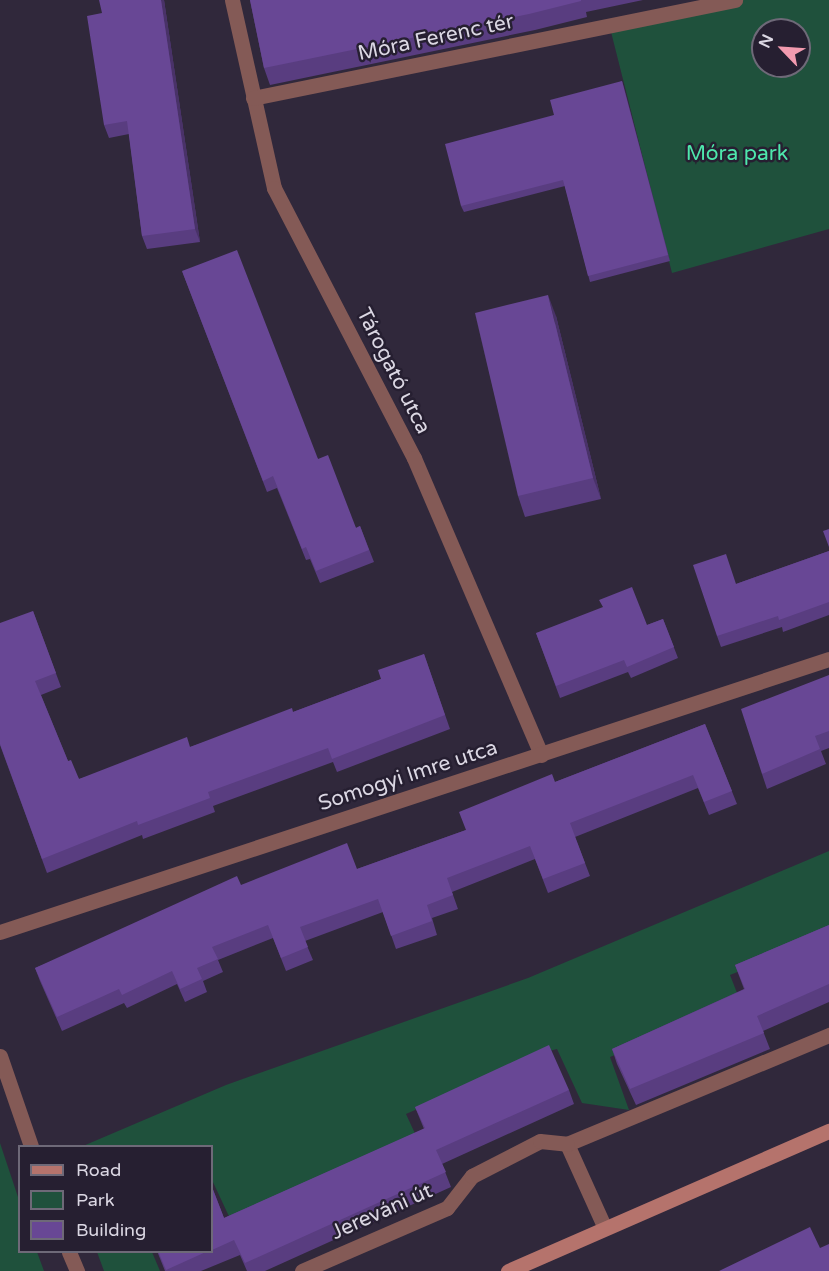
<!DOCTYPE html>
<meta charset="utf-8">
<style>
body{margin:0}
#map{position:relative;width:829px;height:1271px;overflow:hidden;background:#30283b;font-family:"Varela Round",sans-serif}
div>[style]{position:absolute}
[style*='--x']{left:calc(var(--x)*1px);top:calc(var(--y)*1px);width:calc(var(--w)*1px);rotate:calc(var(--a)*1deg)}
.green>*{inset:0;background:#1f513c}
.lane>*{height:15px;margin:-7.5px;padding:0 7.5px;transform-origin:7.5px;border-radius:7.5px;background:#845a56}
.street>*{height:15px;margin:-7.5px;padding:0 7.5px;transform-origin:7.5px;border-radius:7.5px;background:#845a56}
.secondary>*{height:15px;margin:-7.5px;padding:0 7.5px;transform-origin:7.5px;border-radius:7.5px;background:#b5736c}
.wall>*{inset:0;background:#593d80}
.shaded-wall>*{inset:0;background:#493268}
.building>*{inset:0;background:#684795}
span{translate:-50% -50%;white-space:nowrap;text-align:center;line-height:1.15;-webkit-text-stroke:5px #261f31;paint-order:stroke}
.street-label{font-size:21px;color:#dbd7e3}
.park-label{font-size:21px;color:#4ee7ac}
.legend{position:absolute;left:18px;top:1145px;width:195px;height:108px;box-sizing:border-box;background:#261f31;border:2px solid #6e6978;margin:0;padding:8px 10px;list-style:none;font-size:18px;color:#dbd7e3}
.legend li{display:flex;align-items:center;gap:12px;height:30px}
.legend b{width:30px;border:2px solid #6e6978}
.north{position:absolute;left:751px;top:18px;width:60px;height:60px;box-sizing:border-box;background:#261f31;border:2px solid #6e6978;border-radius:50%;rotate:295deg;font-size:16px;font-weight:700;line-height:24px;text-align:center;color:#dbd7e3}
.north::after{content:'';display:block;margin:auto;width:21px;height:27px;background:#f29aaf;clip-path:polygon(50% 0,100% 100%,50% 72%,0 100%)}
</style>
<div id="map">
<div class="green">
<div style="clip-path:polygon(evenodd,735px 0,829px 0,829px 229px,672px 273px,609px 24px,735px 0,763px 30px,799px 30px,799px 66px,763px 66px,763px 30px)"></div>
<div style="clip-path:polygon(829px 851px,829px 935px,730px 975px,741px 1003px,610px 1057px,629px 1110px,582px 1103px,557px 1049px,549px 1051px,406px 1114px,418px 1140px,233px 1225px,212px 1180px,212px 1146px,83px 1146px,226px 1085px,528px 978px)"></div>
<div style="clip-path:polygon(0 1143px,19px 1200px,20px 1252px,37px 1252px,44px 1271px,0 1271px)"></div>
<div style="clip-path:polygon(97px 1252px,152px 1252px,160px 1271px,104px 1271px)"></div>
</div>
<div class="lane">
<div style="--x:604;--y:1226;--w:90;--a:-114.3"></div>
<div style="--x:567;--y:1144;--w:284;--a:-22.6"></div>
<div style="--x:302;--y:1271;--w:158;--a:-23.5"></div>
<div style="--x:447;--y:1208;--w:41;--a:-52"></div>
<div style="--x:472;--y:1176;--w:76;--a:-27.2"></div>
<div style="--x:540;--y:1141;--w:27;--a:6"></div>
</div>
<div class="street">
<div style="--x:232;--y:0;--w:193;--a:77.4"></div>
<div style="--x:274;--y:188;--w:304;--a:62.6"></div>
<div style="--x:414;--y:458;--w:323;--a:66.8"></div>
<div style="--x:253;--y:98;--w:492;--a:-11.5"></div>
<div style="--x:0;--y:932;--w:873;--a:-18.23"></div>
<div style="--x:0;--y:1056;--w:95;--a:71"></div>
<div style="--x:69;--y:1252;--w:21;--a:67"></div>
</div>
<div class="secondary">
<div style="--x:508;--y:1271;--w:350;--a:-23.6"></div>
</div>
<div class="wall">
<div style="clip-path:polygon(164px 0,200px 242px,147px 249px,142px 236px,129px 134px,109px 138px,104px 125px,102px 13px)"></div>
<div style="clip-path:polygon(250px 0,643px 0,586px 12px,587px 17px,535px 30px,270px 85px,264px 68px)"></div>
<div style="clip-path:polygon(622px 81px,670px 261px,590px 282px,565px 186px,464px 212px,461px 206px,554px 115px)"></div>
<div style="clip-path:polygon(182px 271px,318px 459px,356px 528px,360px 526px,374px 562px,320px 583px,310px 559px,306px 560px,277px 488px,267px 492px)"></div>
<div style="clip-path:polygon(556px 316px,601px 499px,525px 517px,518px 496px)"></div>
<div style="clip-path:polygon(829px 551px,829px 615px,783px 632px,782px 627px,721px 647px,717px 636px,736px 584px)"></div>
<div style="clip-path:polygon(33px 611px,61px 687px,41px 695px,68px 761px,79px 779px,190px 747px,293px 712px,381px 679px,424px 654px,450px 729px,337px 772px,333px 762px,213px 806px,215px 812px,143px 839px,142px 835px,47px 873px,0 745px)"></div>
<div style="clip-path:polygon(663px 619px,678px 658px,631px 678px,628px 672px,560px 698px,536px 633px,647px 625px)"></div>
<div style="clip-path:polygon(829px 675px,829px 748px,821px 751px,826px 764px,767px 789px,762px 774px)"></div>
<div style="clip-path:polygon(705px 724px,737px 804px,709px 815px,698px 788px,575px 837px,590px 876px,548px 893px,535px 859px,452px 892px,458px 909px,432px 918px,437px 935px,396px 949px,383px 912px,305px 941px,313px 960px,286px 971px,273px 938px,218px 960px,223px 972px,203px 981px,207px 992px,185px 1002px,177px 984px,127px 1008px,124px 1003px,62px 1031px,40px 981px,35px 968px,241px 885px,357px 869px,466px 830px,555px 782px)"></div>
<div style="clip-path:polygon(829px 925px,829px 1002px,763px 1031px,770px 1049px,636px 1105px,617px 1064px,612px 1049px,744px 989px,735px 965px)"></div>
<div style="clip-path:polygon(569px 1090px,574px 1104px,442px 1164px,451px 1187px,265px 1271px,247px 1271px,240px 1255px,201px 1271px,165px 1271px,157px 1251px,212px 1251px,212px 1187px,224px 1218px,424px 1129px,415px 1107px)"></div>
</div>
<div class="shaded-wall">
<div style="clip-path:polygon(161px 0,164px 0,200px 242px,195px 229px)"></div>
<div style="clip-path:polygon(622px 81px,624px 87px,670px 261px,668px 255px)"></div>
<div style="clip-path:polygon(548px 295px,556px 316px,601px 499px,593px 478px)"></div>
</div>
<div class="building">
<div style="clip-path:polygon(99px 0,161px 0,195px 229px,142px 236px,127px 121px,104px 125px,87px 16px,102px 13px)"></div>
<div style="clip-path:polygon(250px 0,581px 0,581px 1px,529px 14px,264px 68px)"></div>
<div style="clip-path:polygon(622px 81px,668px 255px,588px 276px,563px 180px,461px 206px,445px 144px,554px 115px,550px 100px)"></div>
<div style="clip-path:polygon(237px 250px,318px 459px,328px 455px,356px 528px,360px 526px,369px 550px,316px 571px,306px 547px,302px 549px,273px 476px,263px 481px,182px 271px)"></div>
<div style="clip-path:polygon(548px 295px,593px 478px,518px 496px,475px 313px)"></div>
<div style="clip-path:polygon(829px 529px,829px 547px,823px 531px)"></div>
<div style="clip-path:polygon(829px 551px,829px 602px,779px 620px,778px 616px,717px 636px,693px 565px,726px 554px,736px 584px)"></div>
<div style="clip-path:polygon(632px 587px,647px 625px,663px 619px,674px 647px,627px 667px,624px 660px,556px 686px,536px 633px,603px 607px,599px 600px)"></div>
<div style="clip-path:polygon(33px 611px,56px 673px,35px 681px,68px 761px,71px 760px,79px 779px,187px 737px,190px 747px,292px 708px,293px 712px,381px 679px,378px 670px,424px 654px,445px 715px,332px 759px,328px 748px,208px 792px,210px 798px,138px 825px,137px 821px,42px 859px,0 744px,0 623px)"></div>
<div style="clip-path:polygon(829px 675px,829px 731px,815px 736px,820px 749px,762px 774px,741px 709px)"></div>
<div style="clip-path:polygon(705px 724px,732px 791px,704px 802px,693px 775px,570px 823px,585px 863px,543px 879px,530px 846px,447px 878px,453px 895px,427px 905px,432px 921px,391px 936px,378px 899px,300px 927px,308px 947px,281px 958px,268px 925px,212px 947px,218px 959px,197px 968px,202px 979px,180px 989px,172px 971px,122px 995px,119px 989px,57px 1017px,35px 968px,237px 876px,241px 885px,347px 843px,357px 869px,466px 830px,459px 812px,552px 774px,555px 782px)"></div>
<div style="clip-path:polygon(829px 925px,829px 984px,757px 1016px,764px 1033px,630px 1089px,612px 1049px,745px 989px,735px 965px)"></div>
<div style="clip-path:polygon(549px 1045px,569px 1090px,436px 1150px,446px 1172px,245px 1263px,234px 1240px,212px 1250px,212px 1187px,224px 1218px,425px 1128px,415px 1107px)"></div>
<div style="clip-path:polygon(810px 1227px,820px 1248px,829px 1244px,829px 1271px,719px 1271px)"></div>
<div style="clip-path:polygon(158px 1251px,208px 1251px,166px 1270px)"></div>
</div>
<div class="street-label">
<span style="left:436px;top:38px;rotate:-12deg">Móra Ferenc tér</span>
<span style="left:393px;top:371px;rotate:63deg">Tárogató utca</span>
<span style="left:408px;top:776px;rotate:-18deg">Somogyi Imre utca</span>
<span style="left:382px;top:1212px;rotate:-24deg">Jereváni út</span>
</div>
<div class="park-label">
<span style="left:737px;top:154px">Móra park</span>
</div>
<ul class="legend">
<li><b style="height:8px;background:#b5736c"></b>Road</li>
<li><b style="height:16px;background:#1f513c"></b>Park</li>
<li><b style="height:16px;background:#684795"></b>Building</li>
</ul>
<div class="north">N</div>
</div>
